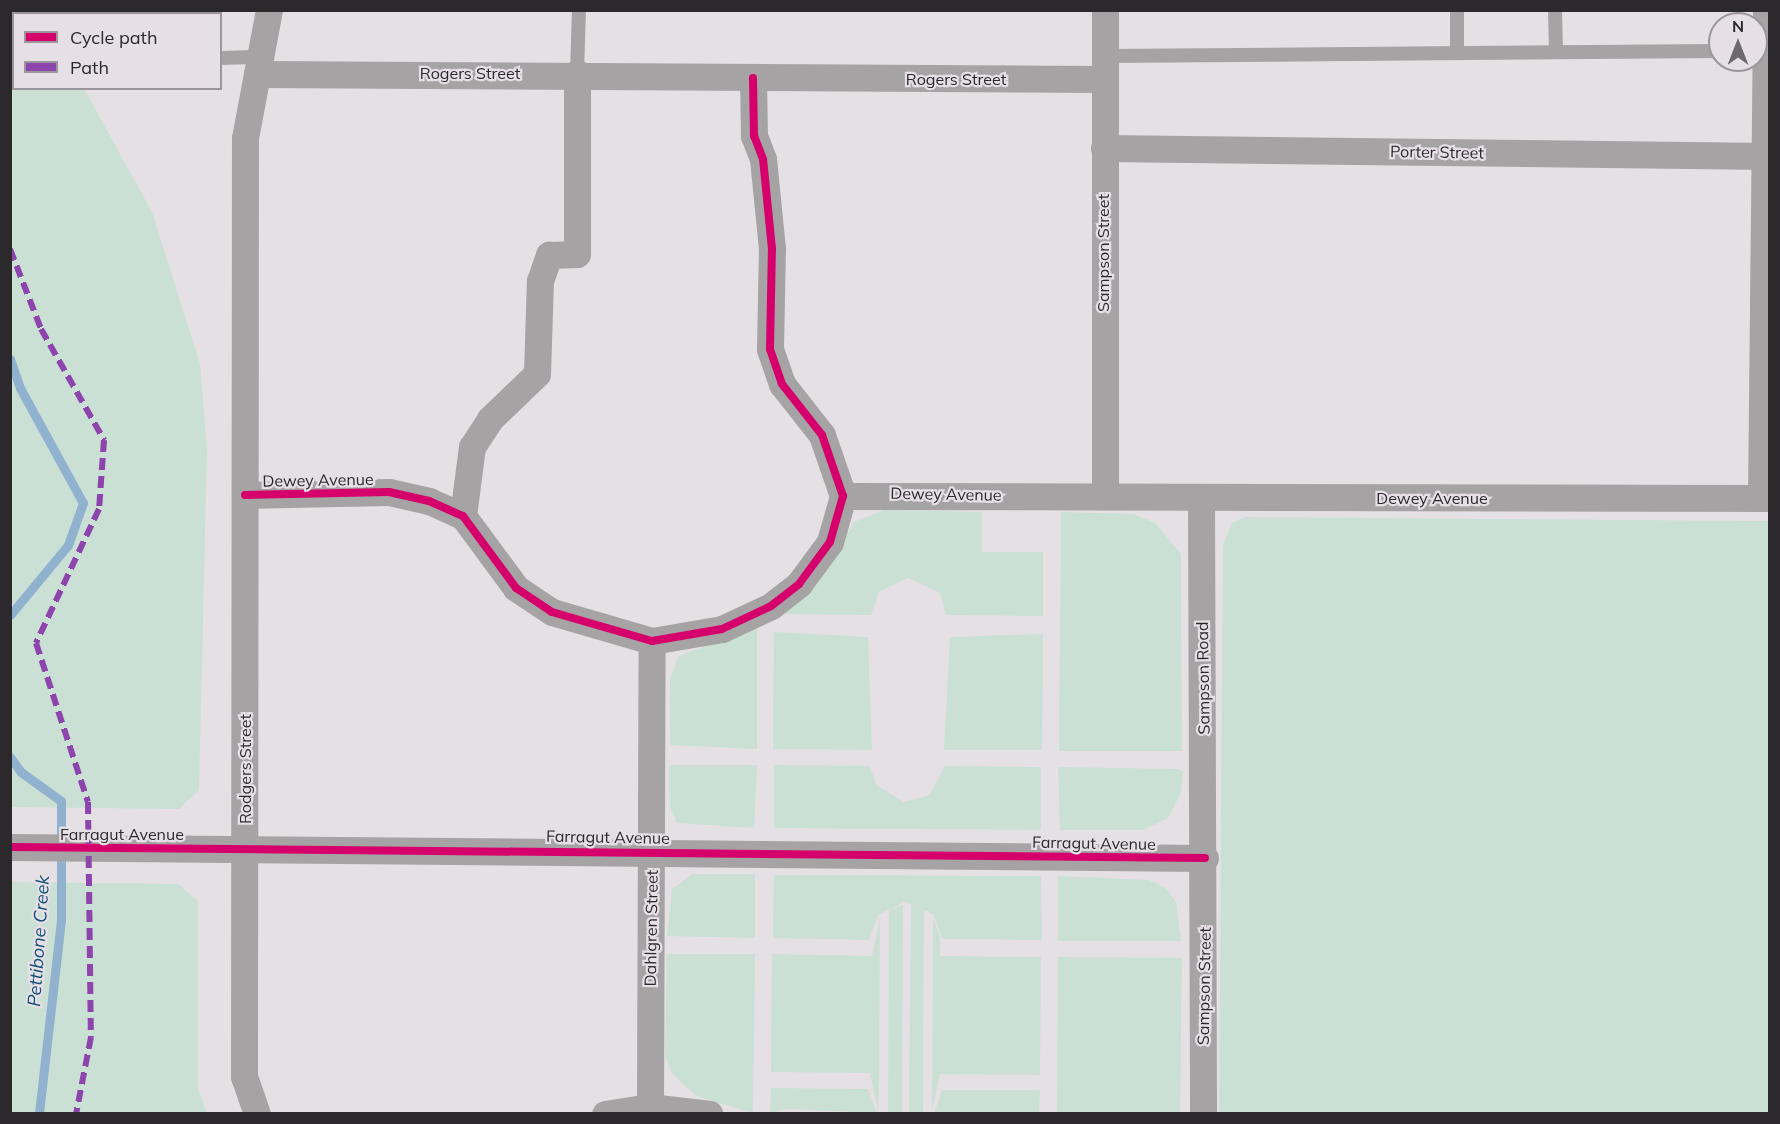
<!DOCTYPE html>
<style>
body{margin:0}
#map{position:relative;width:1780px;height:1124px;overflow:hidden;background:#e5e0e4;font-family:Mulish,sans-serif}
div>[style]{position:absolute}
[style*='--x']{left:calc(var(--x)*1px);top:calc(var(--y)*1px);width:calc(var(--w)*1px);rotate:calc(var(--a)*1deg)}
.green>*{inset:0;background:#cae0d5}
.stream>*{height:9px;margin:-4.5px;padding:0 4.5px;transform-origin:4.5px;border-radius:4.5px;background:#90b2cf}
.service>*{height:14px;margin:-7px;padding:0 7px;transform-origin:7px;border-radius:7px;background:#a5a3a3}
.minor>*{height:27px;margin:-13.5px;padding:0 13.5px;transform-origin:13.5px;border-radius:13.5px;background:#a5a3a3}
.quiet>*{height:6px;margin-top:-3px;transform-origin:0;background:repeating-linear-gradient(90deg,#8e44ad 0 12px,transparent 0 18px)}
.cycleway>*{height:8px;margin:-4px;padding:0 4px;transform-origin:4px;border-radius:4px;background:#d6006c}
span{translate:-50% -50%;white-space:nowrap;text-align:center;line-height:1.15;-webkit-text-stroke:4.5px #e6dfe5;paint-order:stroke}
.street-label{font-size:16px;color:#2b292b}
.water-label{font-size:18px;color:#105076;font-style:italic}
.frame{position:absolute;inset:0;border:12px solid #2b292b;pointer-events:none}
.legend{position:absolute;left:12px;top:12px;width:210px;height:78px;box-sizing:border-box;background:#e6dfe5;border:2px solid #9b969b;margin:0;padding:8px 10px;list-style:none;font-size:18px;color:#2b292b}
.legend li{display:flex;align-items:center;gap:12px;height:30px}
.legend b{width:30px;border:2px solid #9b969b}
.north{position:absolute;left:1708px;top:12px;width:60px;height:60px;box-sizing:border-box;background:#e6dfe5;border:2px solid #9b969b;border-radius:50%;rotate:0deg;font-size:16px;font-weight:700;line-height:24px;text-align:center;color:#2b292b}
.north::after{content:'';display:block;margin:auto;width:21px;height:27px;background:#6c696c;clip-path:polygon(50% 0,100% 100%,50% 72%,0 100%)}
</style>
<div id="map">
<div class="green">
<div style="clip-path:polygon(11px 10px,71px 13px,14px 14px,14px 88px,84px 89px,152px 212px,200px 364px,207px 450px,199px 790px,179px 809px,11px 807px)"></div>
<div style="clip-path:polygon(884px 510px,982px 512px,982px 552px,1043px 552px,1043px 616px,946px 615px,940px 593px,908px 578px,879px 592px,871px 615px,778px 614px,820px 579px,854px 522px)"></div>
<div style="clip-path:polygon(1061px 512px,1134px 514px,1155px 523px,1181px 554px,1182px 751px,1059px 751px)"></div>
<div style="clip-path:polygon(1245px 517px,1769px 521px,1769px 1113px,1219px 1113px,1223px 545px,1232px 523px)"></div>
<div style="clip-path:polygon(757px 626px,757px 749px,670px 745px,670px 678px,679px 656px)"></div>
<div style="clip-path:polygon(774px 632px,868px 637px,872px 750px,773px 749px)"></div>
<div style="clip-path:polygon(1043px 634px,1042px 750px,944px 750px,950px 637px)"></div>
<div style="clip-path:polygon(669px 765px,757px 765px,754px 828px,677px 823px,670px 807px)"></div>
<div style="clip-path:polygon(774px 765px,870px 766px,876px 785px,904px 802px,930px 795px,945px 766px,1041px 767px,1041px 830px,774px 828px)"></div>
<div style="clip-path:polygon(1058px 767px,1178px 769px,1183px 771px,1181px 793px,1168px 818px,1143px 830px,1060px 830px)"></div>
<div style="clip-path:polygon(693px 874px,755px 874px,755px 938px,667px 936px,672px 889px)"></div>
<div style="clip-path:polygon(774px 875px,1041px 876px,1042px 940px,943px 939px,933px 914px,905px 902px,878px 915px,869px 940px,773px 938px)"></div>
<div style="clip-path:polygon(1058px 876px,1149px 880px,1167px 889px,1176px 902px,1181px 941px,1058px 941px)"></div>
<div style="clip-path:polygon(11px 882px,178px 884px,198px 901px,198px 1088px,207px 1113px,11px 1113px)"></div>
<div style="clip-path:polygon(903px 905px,902px 1113px,888px 1113px,889px 910px)"></div>
<div style="clip-path:polygon(911px 905px,924px 910px,923px 1113px,909px 1113px)"></div>
<div style="clip-path:polygon(880px 918px,879px 1083px,878px 1111px,870px 1073px,771px 1072px,772px 954px,872px 956px)"></div>
<div style="clip-path:polygon(933px 919px,940px 935px,940px 956px,1041px 957px,1040px 1075px,940px 1074px,932px 1110px)"></div>
<div style="clip-path:polygon(667px 954px,755px 954px,753px 1113px,696px 1096px,672px 1073px,665px 1055px)"></div>
<div style="clip-path:polygon(1058px 957px,1182px 958px,1180px 1113px,1057px 1113px)"></div>
<div style="clip-path:polygon(771px 1088px,868px 1089px,877px 1113px,786px 1109px,770px 1113px)"></div>
<div style="clip-path:polygon(942px 1090px,1040px 1090px,1039px 1113px,934px 1113px)"></div>
</div>
<div class="stream">
<div style="--x:10;--y:359;--w:31;--a:71"></div>
<div style="--x:20;--y:388;--w:131;--a:61.3"></div>
<div style="--x:83;--y:503;--w:45;--a:109.7"></div>
<div style="--x:68;--y:545;--w:91;--a:129.6"></div>
<div style="--x:10;--y:757;--w:19;--a:54"></div>
<div style="--x:21;--y:772;--w:49;--a:35.9"></div>
<div style="--x:61;--y:801;--w:119;--a:90"></div>
<div style="--x:61;--y:920;--w:195;--a:96.5"></div>
</div>
<div class="service">
<div style="--x:136;--y:10;--w:4;--a:90"></div>
<div style="--x:1457;--y:10;--w:43;--a:90"></div>
<div style="--x:1555;--y:10;--w:42;--a:88.6"></div>
<div style="--x:1105;--y:56;--w:615;--a:-0.47"></div>
<div style="--x:220;--y:58;--w:41;--a:-1.4"></div>
<div style="--x:577;--y:73;--w:63;--a:-88.2"></div>
</div>
<div class="minor">
<div style="--x:257;--y:74;--w:848;--a:0.34"></div>
<div style="--x:1104;--y:148;--w:666;--a:0.69"></div>
<div style="--x:245;--y:495;--w:144;--a:-1.2"></div>
<div style="--x:389;--y:492;--w:41;--a:12.7"></div>
<div style="--x:429;--y:501;--w:37;--a:24"></div>
<div style="--x:463;--y:516;--w:89;--a:53.6"></div>
<div style="--x:516;--y:588;--w:43;--a:33.7"></div>
<div style="--x:552;--y:612;--w:104;--a:16.2"></div>
<div style="--x:652;--y:641;--w:71;--a:-9.7"></div>
<div style="--x:722;--y:629;--w:54;--a:-25.1"></div>
<div style="--x:771;--y:606;--w:36;--a:-38"></div>
<div style="--x:799;--y:584;--w:52;--a:-53.6"></div>
<div style="--x:830;--y:542;--w:48;--a:-74.2"></div>
<div style="--x:843;--y:496;--w:65;--a:-109"></div>
<div style="--x:822;--y:435;--w:65;--a:-128.1"></div>
<div style="--x:782;--y:384;--w:37;--a:-109"></div>
<div style="--x:770;--y:349;--w:100;--a:-88.9"></div>
<div style="--x:772;--y:249;--w:90;--a:-95.7"></div>
<div style="--x:763;--y:159;--w:25;--a:-111"></div>
<div style="--x:754;--y:136;--w:58;--a:-91"></div>
<div style="--x:1105;--y:495;--w:485;--a:-90"></div>
<div style="--x:843;--y:496;--w:927;--a:0.12"></div>
<div style="--x:1201;--y:498;--w:616;--a:89.81"></div>
<div style="--x:1761;--y:498;--w:488;--a:-89.4"></div>
<div style="--x:463;--y:516;--w:70;--a:-82.6"></div>
<div style="--x:472;--y:447;--w:33;--a:-57"></div>
<div style="--x:490;--y:419;--w:65;--a:-43.8"></div>
<div style="--x:537;--y:374;--w:93;--a:-88.2"></div>
<div style="--x:540;--y:281;--w:28;--a:-71"></div>
<div style="--x:549;--y:255;--w:28;--a:-2"></div>
<div style="--x:577;--y:254;--w:181;--a:-90"></div>
<div style="--x:10;--y:847;--w:1195;--a:0.53"></div>
<div style="--x:650;--y:1107;--w:466;--a:-89.8"></div>
<div style="--x:257;--y:1114;--w:39;--a:-109"></div>
<div style="--x:244;--y:1077;--w:939;--a:-89.94"></div>
<div style="--x:245;--y:138;--w:130;--a:-79.4"></div>
<div style="--x:605;--y:1114;--w:46;--a:-8.8"></div>
<div style="--x:650;--y:1107;--w:60;--a:6.7"></div>
</div>
<div class="quiet">
<div style="--x:10;--y:249;--w:86;--a:68.8"></div>
<div style="--x:41;--y:329;--w:128;--a:60.4"></div>
<div style="--x:104;--y:440;--w:69;--a:94.1"></div>
<div style="--x:99;--y:509;--w:148;--a:115.2"></div>
<div style="--x:36;--y:643;--w:167;--a:71.9"></div>
<div style="--x:88;--y:802;--w:235;--a:89.3"></div>
<div style="--x:91;--y:1037;--w:78;--a:101"></div>
</div>
<div class="cycleway">
<div style="--x:245;--y:495;--w:144;--a:-1.2"></div>
<div style="--x:389;--y:492;--w:41;--a:12.7"></div>
<div style="--x:429;--y:501;--w:37;--a:24"></div>
<div style="--x:463;--y:516;--w:89;--a:53.6"></div>
<div style="--x:516;--y:588;--w:43;--a:33.7"></div>
<div style="--x:552;--y:612;--w:104;--a:16.2"></div>
<div style="--x:652;--y:641;--w:71;--a:-9.7"></div>
<div style="--x:722;--y:629;--w:54;--a:-25.1"></div>
<div style="--x:771;--y:606;--w:36;--a:-38"></div>
<div style="--x:799;--y:584;--w:52;--a:-53.6"></div>
<div style="--x:830;--y:542;--w:48;--a:-74.2"></div>
<div style="--x:843;--y:496;--w:65;--a:-109"></div>
<div style="--x:822;--y:435;--w:65;--a:-128.1"></div>
<div style="--x:782;--y:384;--w:37;--a:-109"></div>
<div style="--x:770;--y:349;--w:100;--a:-88.9"></div>
<div style="--x:772;--y:249;--w:90;--a:-95.7"></div>
<div style="--x:763;--y:159;--w:25;--a:-111"></div>
<div style="--x:754;--y:136;--w:58;--a:-91"></div>
<div style="--x:10;--y:847;--w:1195;--a:0.53"></div>
</div>
<div class="street-label">
<span style="left:470px;top:73px">Rogers Street</span>
<span style="left:956px;top:79px">Rogers Street</span>
<span style="left:1437px;top:152px;rotate:1deg">Porter Street</span>
<span style="left:1103px;top:253px;rotate:-90deg">Sampson Street</span>
<span style="left:318px;top:480px;rotate:-1deg">Dewey Avenue</span>
<span style="left:946px;top:494px;rotate:1deg">Dewey Avenue</span>
<span style="left:1432px;top:498px">Dewey Avenue</span>
<span style="left:1203px;top:678px;rotate:-91deg">Sampson Road</span>
<span style="left:245px;top:769px;rotate:-90deg">Rodgers Street</span>
<span style="left:122px;top:834px">Farragut Avenue</span>
<span style="left:608px;top:837px;rotate:1deg">Farragut Avenue</span>
<span style="left:1094px;top:843px;rotate:1deg">Farragut Avenue</span>
<span style="left:651px;top:928px;rotate:-89deg">Dahlgren Street</span>
<span style="left:1204px;top:986px;rotate:-89deg">Sampson Street</span>
</div>
<div class="water-label">
<span style="left:39px;top:941px;rotate:-86deg">Pettibone Creek</span>
</div>
<div class="frame"></div>
<ul class="legend">
<li><b style="height:8px;background:#d6006c"></b>Cycle path</li>
<li><b style="height:8px;background:#8e44ad"></b>Path</li>
</ul>
<div class="north">N</div>
</div>
